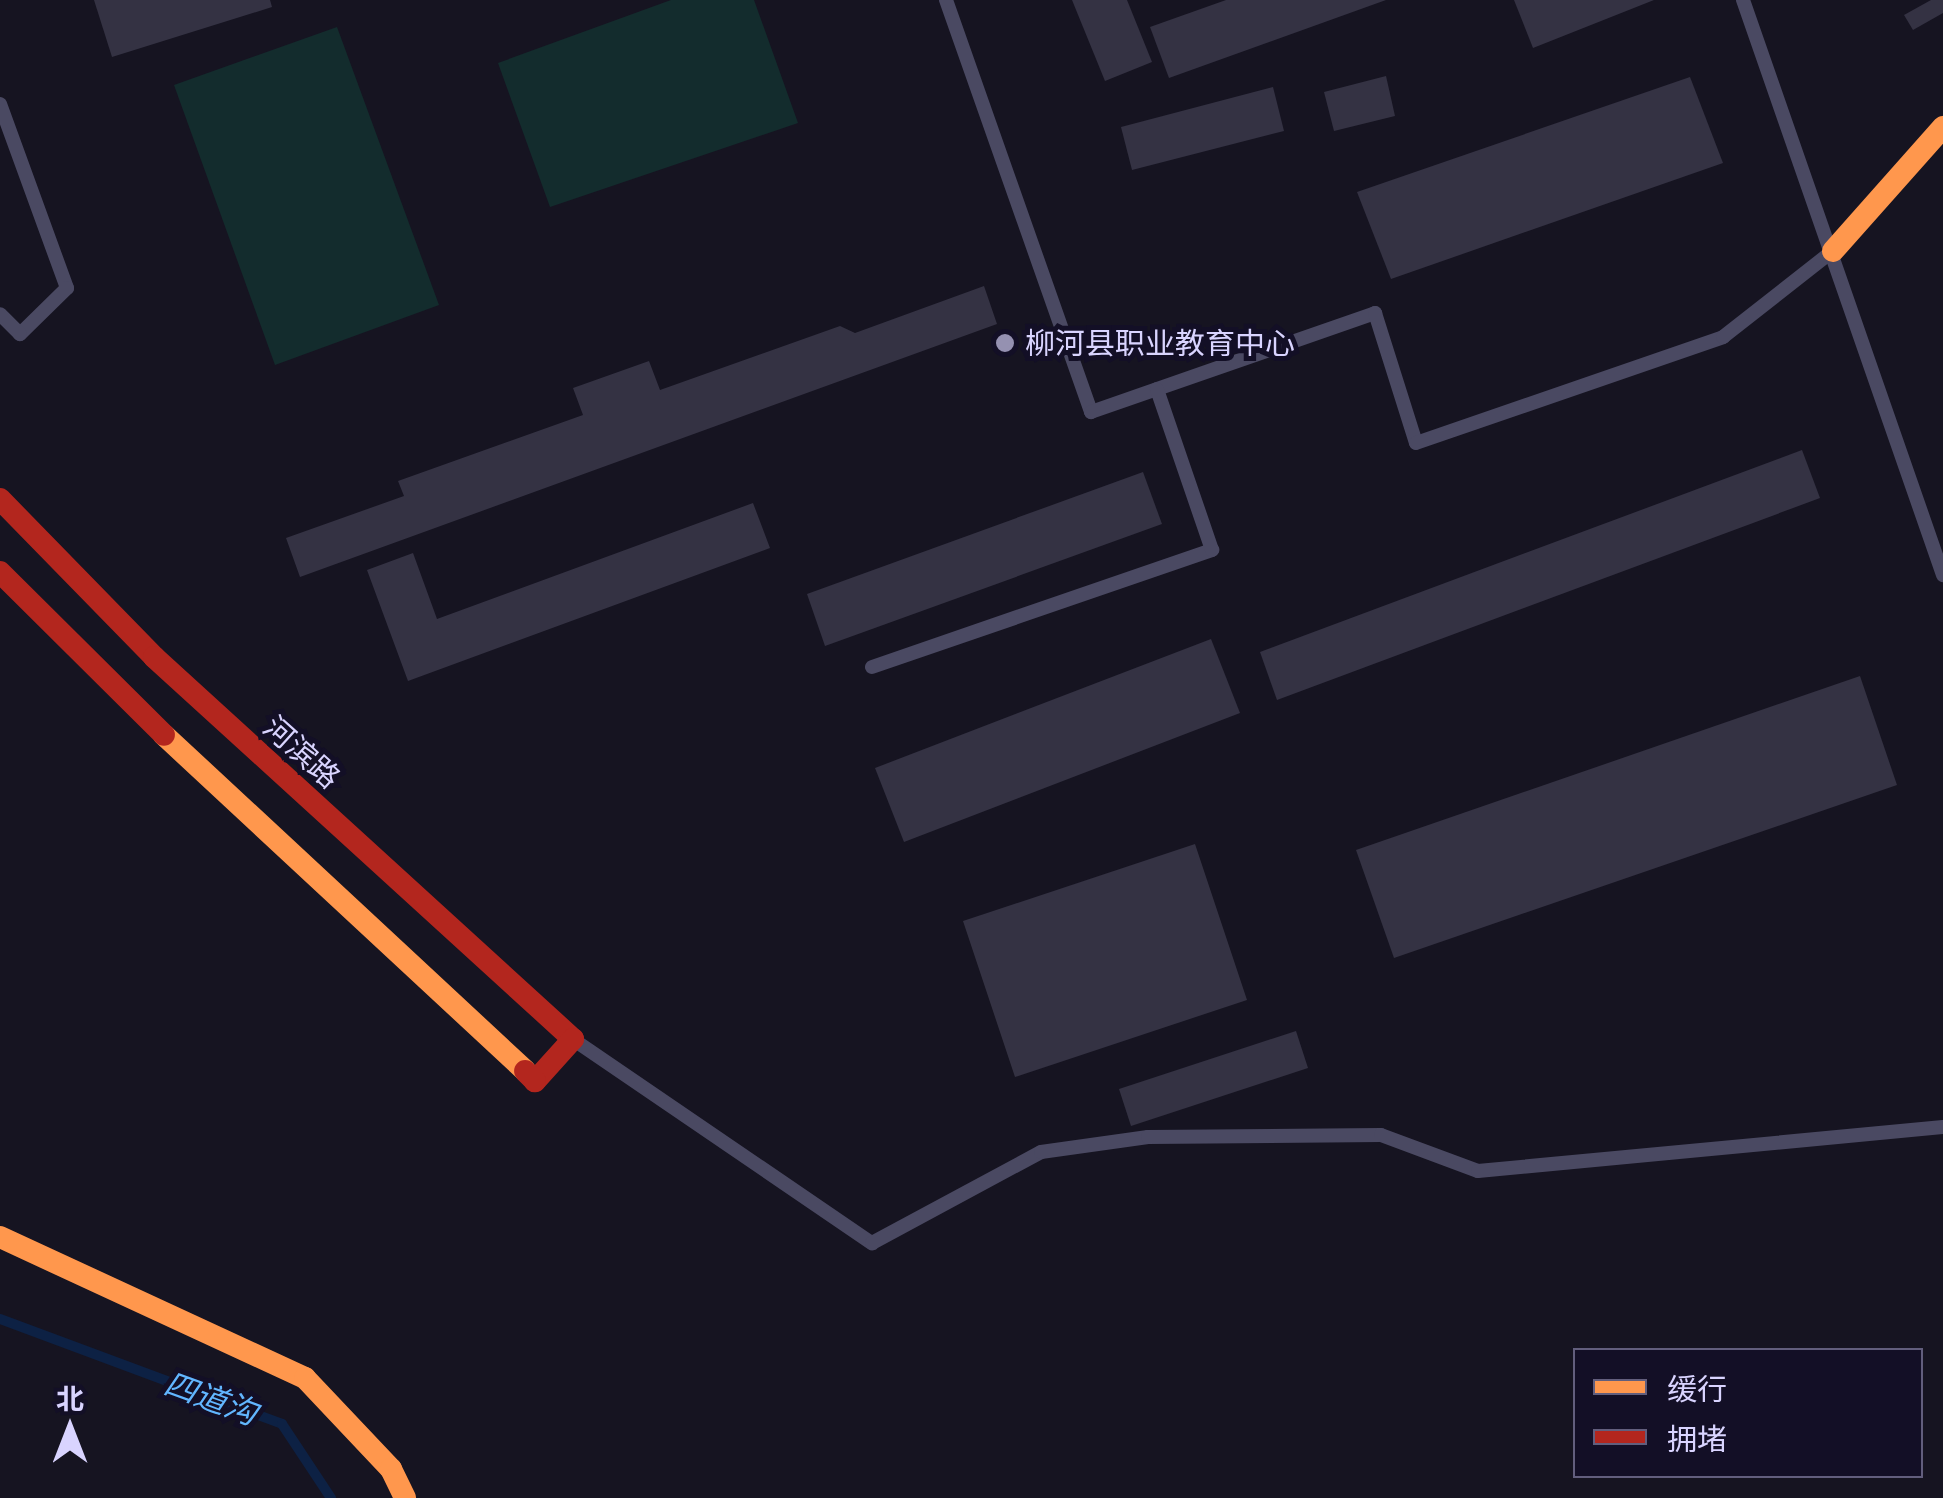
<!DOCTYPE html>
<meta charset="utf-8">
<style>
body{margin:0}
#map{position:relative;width:1943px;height:1498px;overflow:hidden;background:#161421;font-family:"Noto Sans","Noto Sans SC",sans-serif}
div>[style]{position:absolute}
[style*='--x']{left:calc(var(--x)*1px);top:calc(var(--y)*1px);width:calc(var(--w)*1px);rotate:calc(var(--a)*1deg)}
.green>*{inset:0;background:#132c2d}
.stream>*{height:10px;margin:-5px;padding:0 5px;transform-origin:5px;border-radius:5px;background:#0d2144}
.building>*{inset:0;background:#343243}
.lane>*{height:14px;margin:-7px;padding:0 7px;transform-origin:7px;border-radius:7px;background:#4a4962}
.slow>*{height:22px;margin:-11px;padding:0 11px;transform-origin:11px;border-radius:11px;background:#ff974d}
.jam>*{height:22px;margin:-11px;padding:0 11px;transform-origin:11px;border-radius:11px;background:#b3261e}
.dots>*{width:28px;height:28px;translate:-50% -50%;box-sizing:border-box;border:5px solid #130f26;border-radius:50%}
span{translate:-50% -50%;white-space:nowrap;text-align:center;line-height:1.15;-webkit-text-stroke:10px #130f26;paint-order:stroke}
.poi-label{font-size:30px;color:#d9d4ff}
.left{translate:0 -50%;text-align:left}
.street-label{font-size:30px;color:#d9d4ff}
.water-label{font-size:32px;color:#62b6ff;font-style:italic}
.legend{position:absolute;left:1573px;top:1348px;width:350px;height:130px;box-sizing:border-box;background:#130f26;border:2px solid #625e7d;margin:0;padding:12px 18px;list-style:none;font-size:30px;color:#d9d4ff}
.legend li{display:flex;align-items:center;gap:20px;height:50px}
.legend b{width:50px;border:2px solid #625e7d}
.north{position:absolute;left:20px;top:1378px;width:100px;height:100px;-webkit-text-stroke:8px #130f26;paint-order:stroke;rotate:0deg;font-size:28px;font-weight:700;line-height:40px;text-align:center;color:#d9d4ff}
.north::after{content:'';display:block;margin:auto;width:35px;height:45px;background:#d9d4ff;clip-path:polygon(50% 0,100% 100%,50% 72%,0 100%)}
</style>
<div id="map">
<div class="green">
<div style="clip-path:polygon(671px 0,754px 0,798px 123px,550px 207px,498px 63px)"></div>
<div style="clip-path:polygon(337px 27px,439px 305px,275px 365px,174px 85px)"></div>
</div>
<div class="stream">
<div style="--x:0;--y:1319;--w:301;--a:20.4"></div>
<div style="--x:282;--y:1424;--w:89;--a:56.5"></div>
</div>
<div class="building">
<div style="clip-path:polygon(94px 0,270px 0,272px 7px,112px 57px)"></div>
<div style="clip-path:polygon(1072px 0,1127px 0,1152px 62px,1105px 81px)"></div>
<div style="clip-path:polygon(1226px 0,1386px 0,1169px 78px,1150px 27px)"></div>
<div style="clip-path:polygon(1514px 0,1654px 0,1533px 48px)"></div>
<div style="clip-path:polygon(1931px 0,1943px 0,1943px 13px,1913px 30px,1904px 15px)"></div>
<div style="clip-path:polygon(1386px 76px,1395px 116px,1334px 131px,1324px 92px)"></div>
<div style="clip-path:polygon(1690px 77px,1723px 163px,1391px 279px,1357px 192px)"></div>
<div style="clip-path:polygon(1273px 87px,1284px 131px,1132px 170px,1121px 127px)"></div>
<div style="clip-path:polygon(984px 286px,997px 324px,300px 577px,286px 538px,404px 496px,398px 481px,583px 415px,573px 388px,649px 361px,660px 390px,840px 326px,855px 333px)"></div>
<div style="clip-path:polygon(1802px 450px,1820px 498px,1277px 700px,1260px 652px)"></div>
<div style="clip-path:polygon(1143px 472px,1162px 524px,825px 646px,807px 594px)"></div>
<div style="clip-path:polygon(753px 503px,770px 548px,408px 681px,367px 570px,413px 553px,437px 619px)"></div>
<div style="clip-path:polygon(1211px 639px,1240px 713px,904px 842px,875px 768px)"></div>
<div style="clip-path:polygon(1860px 676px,1897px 785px,1394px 958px,1356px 850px)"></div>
<div style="clip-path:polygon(1195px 844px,1247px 1000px,1015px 1077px,963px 921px)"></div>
<div style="clip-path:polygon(1296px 1031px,1308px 1068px,1131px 1126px,1119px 1089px)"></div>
</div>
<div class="lane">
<div style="--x:946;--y:0;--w:437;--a:70.6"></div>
<div style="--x:1091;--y:412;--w:301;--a:-19.2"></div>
<div style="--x:1375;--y:313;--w:136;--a:72.5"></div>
<div style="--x:1416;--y:443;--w:325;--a:-19"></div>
<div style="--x:1723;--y:337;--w:136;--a:-38.1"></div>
<div style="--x:1743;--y:0;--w:609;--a:70.82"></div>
<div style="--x:0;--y:104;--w:196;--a:70"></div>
<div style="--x:67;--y:288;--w:66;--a:135.6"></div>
<div style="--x:20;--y:334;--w:28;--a:-135"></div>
<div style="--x:872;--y:667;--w:360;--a:-19"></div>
<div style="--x:1212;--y:550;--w:170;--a:-108.9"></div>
<div style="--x:574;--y:1040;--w:361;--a:34.3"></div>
<div style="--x:872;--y:1243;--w:192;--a:-28.3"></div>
<div style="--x:1041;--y:1152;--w:108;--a:-8"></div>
<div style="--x:1148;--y:1137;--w:233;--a:-0.5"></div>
<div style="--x:1381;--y:1135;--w:103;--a:20.4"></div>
<div style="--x:1478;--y:1171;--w:467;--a:-5.4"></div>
</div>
<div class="slow">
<div style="--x:1833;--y:251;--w:166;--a:-48.4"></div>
<div style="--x:164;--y:735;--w:493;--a:42.9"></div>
<div style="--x:0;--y:1237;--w:336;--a:24.8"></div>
<div style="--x:305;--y:1378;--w:125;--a:46.6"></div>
<div style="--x:391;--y:1469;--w:32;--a:64"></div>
</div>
<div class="jam">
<div style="--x:0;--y:499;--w:221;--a:45.7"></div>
<div style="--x:154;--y:657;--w:567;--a:42.36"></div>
<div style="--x:573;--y:1039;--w:57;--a:132.1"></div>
<div style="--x:535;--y:1081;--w:14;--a:-135"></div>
<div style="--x:0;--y:572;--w:231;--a:44.8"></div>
</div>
<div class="dots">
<div style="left:1005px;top:343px;background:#9591b1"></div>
</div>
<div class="poi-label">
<span class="left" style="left:1025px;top:343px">柳河县职业教育中心</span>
</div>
<div class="street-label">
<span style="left:302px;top:752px;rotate:42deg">河滨路</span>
</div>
<div class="water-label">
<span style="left:211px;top:1398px;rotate:20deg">四道沟</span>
</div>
<ul class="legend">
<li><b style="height:12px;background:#ff974d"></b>缓行</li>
<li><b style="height:12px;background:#b3261e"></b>拥堵</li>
</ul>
<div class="north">北</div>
</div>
